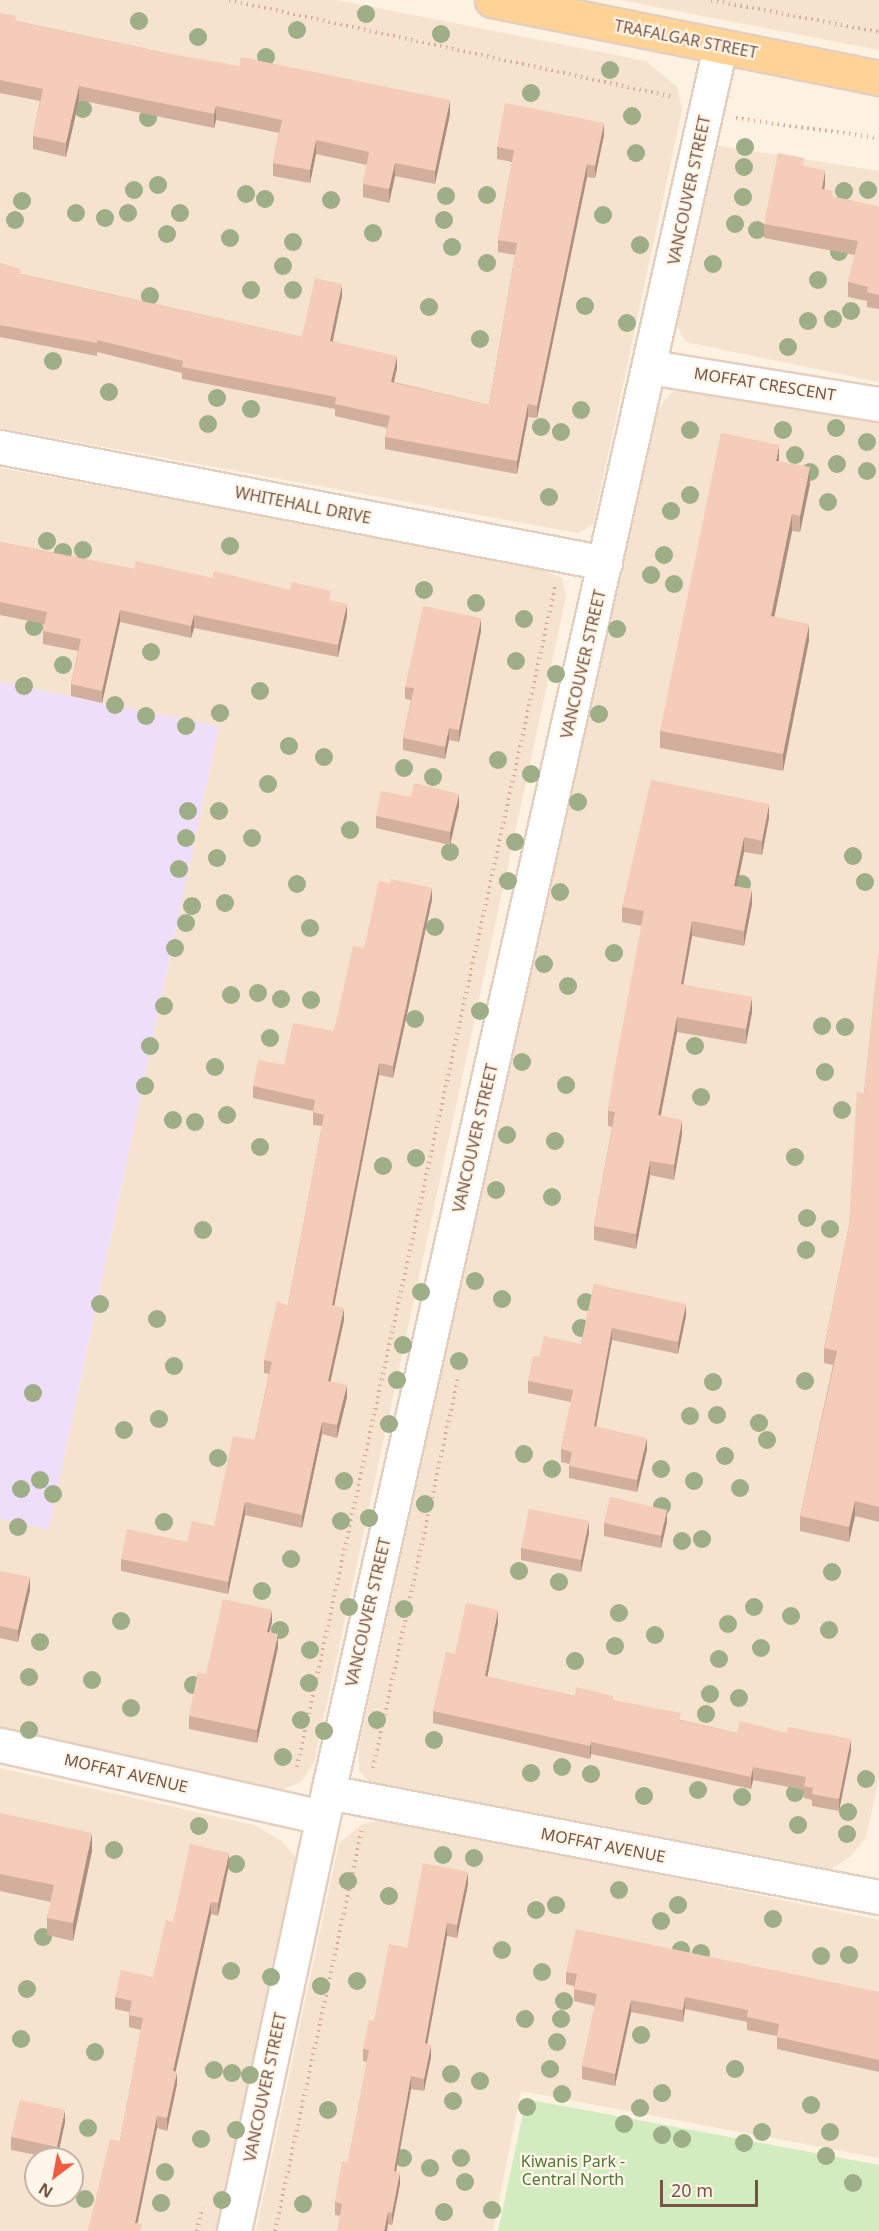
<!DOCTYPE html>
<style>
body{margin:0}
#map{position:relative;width:879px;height:2231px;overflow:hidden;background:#fdf1e1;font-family:"Noto Sans",sans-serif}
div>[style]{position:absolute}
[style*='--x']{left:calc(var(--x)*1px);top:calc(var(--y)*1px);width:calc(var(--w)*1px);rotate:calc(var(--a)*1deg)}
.residential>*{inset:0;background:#f5e2cf}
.education>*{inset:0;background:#eedefa}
.green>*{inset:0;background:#d3ecbf}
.path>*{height:4px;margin-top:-2px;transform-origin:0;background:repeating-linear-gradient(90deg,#d9af9a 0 1.5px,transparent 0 6px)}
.roads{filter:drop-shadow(2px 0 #e4cebf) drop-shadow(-2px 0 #e4cebf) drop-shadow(0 2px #e4cebf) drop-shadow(0 -2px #e4cebf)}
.minor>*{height:33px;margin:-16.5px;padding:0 16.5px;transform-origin:16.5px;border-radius:16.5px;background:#fff}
.major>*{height:33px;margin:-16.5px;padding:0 16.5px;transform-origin:16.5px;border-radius:16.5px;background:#ffd296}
.trees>*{width:18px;height:18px;margin:-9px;border-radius:50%;background:#9eae86}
.wall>*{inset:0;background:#d2af9d}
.shaded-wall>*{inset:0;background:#ab8f80}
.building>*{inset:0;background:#f4ccb7}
span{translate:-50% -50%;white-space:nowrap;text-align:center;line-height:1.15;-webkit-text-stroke:4.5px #fff5e8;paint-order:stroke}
.street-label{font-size:16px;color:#765546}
.park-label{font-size:16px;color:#50773c}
.north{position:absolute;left:24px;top:2147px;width:60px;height:60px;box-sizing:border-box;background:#fff5e8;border:2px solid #c8b5a7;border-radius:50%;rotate:212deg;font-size:16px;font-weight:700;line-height:24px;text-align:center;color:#765546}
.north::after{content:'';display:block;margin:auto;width:21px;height:27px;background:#ef5c3e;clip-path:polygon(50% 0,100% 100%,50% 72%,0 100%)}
.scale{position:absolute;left:660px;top:2180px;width:98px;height:27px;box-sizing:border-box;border:3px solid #765546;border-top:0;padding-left:8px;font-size:18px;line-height:21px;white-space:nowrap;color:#765546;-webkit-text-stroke:4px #fff5e8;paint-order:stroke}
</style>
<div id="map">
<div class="residential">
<div style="clip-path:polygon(0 0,337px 0,646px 61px,677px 87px,682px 110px,593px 524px,578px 533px,0 428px)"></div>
<div style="clip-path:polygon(620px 0,879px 0,879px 50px)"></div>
<div style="clip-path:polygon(714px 145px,879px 171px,879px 382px,686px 342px,674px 320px)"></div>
<div style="clip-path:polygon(699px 390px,879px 423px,879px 1778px,866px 1837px,850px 1857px,825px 1873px,371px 1784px,359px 1770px,359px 1746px,655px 412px,673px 391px)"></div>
<div style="clip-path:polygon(0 468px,528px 564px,562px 578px,566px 597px,314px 1762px,301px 1782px,282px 1790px,0 1732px,0 1519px,49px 1529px,219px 726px,0 682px)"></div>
<div style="clip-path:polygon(evenodd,0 1768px,254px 1825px,282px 1841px,296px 1859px,216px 2231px,0 2231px,0 1768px,36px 2159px,72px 2159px,72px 2195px,36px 2195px,36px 2159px)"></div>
<div style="clip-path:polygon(388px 1819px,879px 1920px,879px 2158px,521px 2091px,493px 2231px,256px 2231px,339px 1843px,363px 1824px)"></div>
</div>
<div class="education">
<div style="clip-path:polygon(0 682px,219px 726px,49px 1529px,0 1519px)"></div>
</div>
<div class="green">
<div style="clip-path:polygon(526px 2099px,879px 2165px,879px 2231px,498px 2231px)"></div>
</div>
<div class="path">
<div style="--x:229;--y:0;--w:454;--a:12.3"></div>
<div style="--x:711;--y:0;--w:171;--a:10.8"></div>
<div style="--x:736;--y:118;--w:144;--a:8"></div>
<div style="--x:297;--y:1767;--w:1208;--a:-77.67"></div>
<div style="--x:373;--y:1768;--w:398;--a:-77.7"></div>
<div style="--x:197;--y:2231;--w:24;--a:-78"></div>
<div style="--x:275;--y:2231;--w:410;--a:-77.8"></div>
</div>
<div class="roads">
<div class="minor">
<div style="--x:650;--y:367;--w:232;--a:9.2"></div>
<div style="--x:0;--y:447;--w:616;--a:10.85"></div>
<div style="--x:0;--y:1745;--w:330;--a:12.6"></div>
<div style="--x:328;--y:1792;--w:561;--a:10.79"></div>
<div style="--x:234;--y:2231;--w:449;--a:-77.9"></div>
<div style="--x:328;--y:1792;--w:1788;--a:-77.34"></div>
</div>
<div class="major">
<div style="--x:492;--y:0;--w:395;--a:11.4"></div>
</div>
</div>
<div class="trees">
<div style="left:366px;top:14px"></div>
<div style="left:139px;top:21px"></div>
<div style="left:297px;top:30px"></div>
<div style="left:441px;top:34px"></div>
<div style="left:198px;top:37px"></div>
<div style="left:266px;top:57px"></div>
<div style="left:610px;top:70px"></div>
<div style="left:531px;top:93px"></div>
<div style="left:83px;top:109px"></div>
<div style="left:632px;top:116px"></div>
<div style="left:148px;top:118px"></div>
<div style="left:745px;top:147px"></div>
<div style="left:636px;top:153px"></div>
<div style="left:744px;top:167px"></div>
<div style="left:158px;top:185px"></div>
<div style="left:134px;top:190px"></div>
<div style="left:868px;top:190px"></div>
<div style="left:844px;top:191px"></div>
<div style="left:246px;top:194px"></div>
<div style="left:487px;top:195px"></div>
<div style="left:446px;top:196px"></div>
<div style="left:743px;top:197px"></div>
<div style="left:265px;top:199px"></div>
<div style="left:331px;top:200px"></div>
<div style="left:22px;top:201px"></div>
<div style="left:76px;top:213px"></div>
<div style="left:128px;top:213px"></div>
<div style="left:180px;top:213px"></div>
<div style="left:603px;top:215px"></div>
<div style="left:105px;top:218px"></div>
<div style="left:15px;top:220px"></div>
<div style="left:444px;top:220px"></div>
<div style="left:735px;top:224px"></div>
<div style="left:757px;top:230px"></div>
<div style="left:373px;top:233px"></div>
<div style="left:167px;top:234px"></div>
<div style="left:230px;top:238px"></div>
<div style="left:293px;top:242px"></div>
<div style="left:640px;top:245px"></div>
<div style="left:452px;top:247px"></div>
<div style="left:839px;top:252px"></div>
<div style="left:487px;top:263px"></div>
<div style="left:713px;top:264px"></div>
<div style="left:283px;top:266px"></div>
<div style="left:818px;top:280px"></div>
<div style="left:251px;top:290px"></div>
<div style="left:293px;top:290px"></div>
<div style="left:150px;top:296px"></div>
<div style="left:585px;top:306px"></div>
<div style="left:429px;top:307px"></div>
<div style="left:851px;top:311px"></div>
<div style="left:833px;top:319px"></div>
<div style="left:808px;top:321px"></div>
<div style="left:627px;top:323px"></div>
<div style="left:480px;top:339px"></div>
<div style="left:788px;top:347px"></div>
<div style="left:53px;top:361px"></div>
<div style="left:109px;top:392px"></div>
<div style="left:217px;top:398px"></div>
<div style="left:251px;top:409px"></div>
<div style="left:581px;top:410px"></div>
<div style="left:208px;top:424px"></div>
<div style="left:541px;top:427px"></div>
<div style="left:836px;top:428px"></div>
<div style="left:690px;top:430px"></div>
<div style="left:783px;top:430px"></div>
<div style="left:561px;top:432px"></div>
<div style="left:867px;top:442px"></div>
<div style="left:795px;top:455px"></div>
<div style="left:837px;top:464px"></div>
<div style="left:867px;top:471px"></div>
<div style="left:810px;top:472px"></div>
<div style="left:690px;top:495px"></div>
<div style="left:549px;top:497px"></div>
<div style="left:828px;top:502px"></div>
<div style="left:671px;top:511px"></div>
<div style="left:47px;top:541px"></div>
<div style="left:230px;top:546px"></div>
<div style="left:83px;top:550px"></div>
<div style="left:63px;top:552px"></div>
<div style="left:664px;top:555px"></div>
<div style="left:651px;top:575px"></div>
<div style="left:674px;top:584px"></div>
<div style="left:424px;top:590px"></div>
<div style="left:476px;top:603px"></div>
<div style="left:524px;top:619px"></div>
<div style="left:34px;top:627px"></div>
<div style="left:617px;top:629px"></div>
<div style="left:151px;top:652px"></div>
<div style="left:516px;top:661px"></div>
<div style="left:63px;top:665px"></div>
<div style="left:556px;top:674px"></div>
<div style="left:24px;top:686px"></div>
<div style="left:260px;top:691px"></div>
<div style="left:115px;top:705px"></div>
<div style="left:220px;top:713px"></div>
<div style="left:599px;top:714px"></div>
<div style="left:146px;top:716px"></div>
<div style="left:186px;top:726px"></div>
<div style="left:289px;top:746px"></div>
<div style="left:324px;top:757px"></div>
<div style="left:498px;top:760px"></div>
<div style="left:404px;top:768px"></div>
<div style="left:531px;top:774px"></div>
<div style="left:433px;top:777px"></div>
<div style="left:268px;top:784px"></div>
<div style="left:578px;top:802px"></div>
<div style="left:188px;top:811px"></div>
<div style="left:219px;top:811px"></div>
<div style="left:350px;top:830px"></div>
<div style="left:186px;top:838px"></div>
<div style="left:252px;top:838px"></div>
<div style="left:515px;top:842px"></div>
<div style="left:450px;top:852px"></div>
<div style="left:853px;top:856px"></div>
<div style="left:217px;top:858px"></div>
<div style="left:179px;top:869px"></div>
<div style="left:508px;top:881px"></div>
<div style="left:865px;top:882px"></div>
<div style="left:297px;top:884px"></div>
<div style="left:742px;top:884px"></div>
<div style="left:560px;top:892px"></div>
<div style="left:225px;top:903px"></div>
<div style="left:192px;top:906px"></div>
<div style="left:186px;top:923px"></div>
<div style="left:435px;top:927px"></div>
<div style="left:310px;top:928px"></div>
<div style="left:175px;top:948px"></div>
<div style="left:614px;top:953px"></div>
<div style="left:544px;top:964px"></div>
<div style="left:568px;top:986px"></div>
<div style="left:258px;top:993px"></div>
<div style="left:231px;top:995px"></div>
<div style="left:281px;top:999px"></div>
<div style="left:311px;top:1000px"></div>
<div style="left:164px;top:1006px"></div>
<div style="left:480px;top:1011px"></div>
<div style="left:415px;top:1019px"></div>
<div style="left:822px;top:1026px"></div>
<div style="left:845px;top:1027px"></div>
<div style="left:270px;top:1038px"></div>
<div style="left:150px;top:1046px"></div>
<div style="left:695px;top:1046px"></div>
<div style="left:522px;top:1062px"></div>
<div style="left:215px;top:1067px"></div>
<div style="left:825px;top:1072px"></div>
<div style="left:566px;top:1085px"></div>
<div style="left:145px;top:1086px"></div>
<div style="left:701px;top:1097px"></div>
<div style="left:842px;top:1110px"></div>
<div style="left:227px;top:1115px"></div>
<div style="left:173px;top:1120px"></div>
<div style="left:195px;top:1122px"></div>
<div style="left:507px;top:1135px"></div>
<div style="left:555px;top:1141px"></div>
<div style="left:260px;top:1147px"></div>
<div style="left:795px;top:1157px"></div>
<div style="left:416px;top:1158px"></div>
<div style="left:383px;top:1166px"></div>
<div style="left:496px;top:1190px"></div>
<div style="left:552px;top:1197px"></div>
<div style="left:807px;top:1218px"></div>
<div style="left:830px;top:1229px"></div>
<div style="left:203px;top:1230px"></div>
<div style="left:806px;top:1250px"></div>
<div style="left:475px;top:1281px"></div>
<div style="left:421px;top:1292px"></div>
<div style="left:502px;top:1299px"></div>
<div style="left:586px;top:1302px"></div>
<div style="left:100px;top:1304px"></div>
<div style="left:157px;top:1319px"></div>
<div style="left:581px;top:1328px"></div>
<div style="left:403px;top:1345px"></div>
<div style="left:459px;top:1361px"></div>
<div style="left:174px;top:1366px"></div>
<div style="left:397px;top:1380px"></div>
<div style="left:805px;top:1381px"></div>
<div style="left:713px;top:1382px"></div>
<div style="left:33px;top:1393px"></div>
<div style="left:717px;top:1415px"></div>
<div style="left:690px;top:1416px"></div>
<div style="left:159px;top:1419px"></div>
<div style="left:759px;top:1423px"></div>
<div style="left:389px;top:1424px"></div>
<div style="left:124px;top:1430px"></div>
<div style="left:767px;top:1440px"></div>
<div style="left:524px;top:1454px"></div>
<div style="left:725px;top:1456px"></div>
<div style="left:218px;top:1458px"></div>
<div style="left:552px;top:1469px"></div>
<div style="left:661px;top:1469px"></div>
<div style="left:40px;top:1480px"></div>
<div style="left:344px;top:1481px"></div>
<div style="left:694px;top:1481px"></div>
<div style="left:740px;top:1488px"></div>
<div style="left:21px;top:1489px"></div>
<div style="left:53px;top:1494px"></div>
<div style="left:425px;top:1504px"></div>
<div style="left:662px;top:1506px"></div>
<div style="left:369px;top:1518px"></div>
<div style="left:341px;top:1521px"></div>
<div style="left:164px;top:1522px"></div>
<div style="left:18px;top:1527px"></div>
<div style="left:702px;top:1539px"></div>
<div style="left:682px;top:1541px"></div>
<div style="left:291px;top:1559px"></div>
<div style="left:519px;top:1571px"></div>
<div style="left:832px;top:1572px"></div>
<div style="left:559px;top:1582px"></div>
<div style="left:262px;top:1591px"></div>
<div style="left:349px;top:1607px"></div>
<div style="left:754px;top:1607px"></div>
<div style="left:404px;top:1609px"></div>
<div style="left:619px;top:1613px"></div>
<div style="left:791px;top:1616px"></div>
<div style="left:121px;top:1621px"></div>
<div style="left:728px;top:1624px"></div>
<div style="left:280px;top:1630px"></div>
<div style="left:829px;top:1630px"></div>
<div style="left:655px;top:1635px"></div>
<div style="left:40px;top:1642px"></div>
<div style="left:615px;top:1646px"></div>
<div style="left:761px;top:1648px"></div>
<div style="left:310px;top:1650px"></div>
<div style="left:719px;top:1659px"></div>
<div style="left:575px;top:1661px"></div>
<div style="left:29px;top:1677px"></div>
<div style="left:92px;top:1680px"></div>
<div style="left:309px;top:1683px"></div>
<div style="left:193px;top:1685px"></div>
<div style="left:710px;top:1694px"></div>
<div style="left:739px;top:1698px"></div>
<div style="left:131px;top:1708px"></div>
<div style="left:706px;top:1714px"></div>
<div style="left:301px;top:1720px"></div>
<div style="left:377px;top:1720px"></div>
<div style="left:29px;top:1730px"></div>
<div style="left:324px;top:1731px"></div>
<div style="left:434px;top:1740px"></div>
<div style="left:283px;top:1757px"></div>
<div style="left:562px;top:1767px"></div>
<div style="left:531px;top:1773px"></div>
<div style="left:591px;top:1774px"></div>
<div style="left:866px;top:1779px"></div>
<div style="left:698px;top:1790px"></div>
<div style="left:795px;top:1793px"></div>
<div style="left:644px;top:1796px"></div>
<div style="left:742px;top:1797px"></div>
<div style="left:848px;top:1812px"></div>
<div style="left:798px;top:1825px"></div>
<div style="left:199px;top:1826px"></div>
<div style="left:847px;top:1834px"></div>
<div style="left:114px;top:1850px"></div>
<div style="left:443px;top:1855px"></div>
<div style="left:474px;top:1858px"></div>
<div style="left:236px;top:1864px"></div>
<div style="left:348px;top:1881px"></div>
<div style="left:619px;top:1890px"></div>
<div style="left:389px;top:1896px"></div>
<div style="left:556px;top:1905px"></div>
<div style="left:678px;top:1905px"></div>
<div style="left:536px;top:1910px"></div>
<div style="left:773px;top:1919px"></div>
<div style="left:661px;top:1921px"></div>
<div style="left:43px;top:1937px"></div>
<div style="left:502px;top:1950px"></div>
<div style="left:681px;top:1950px"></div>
<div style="left:701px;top:1953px"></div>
<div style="left:849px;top:1955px"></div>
<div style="left:821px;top:1956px"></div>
<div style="left:231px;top:1971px"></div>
<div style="left:542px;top:1972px"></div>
<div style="left:271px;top:1977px"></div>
<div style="left:357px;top:1981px"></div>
<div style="left:321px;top:1986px"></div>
<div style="left:27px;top:1989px"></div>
<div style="left:564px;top:2001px"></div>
<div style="left:525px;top:2019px"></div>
<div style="left:561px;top:2019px"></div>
<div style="left:641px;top:2035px"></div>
<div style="left:21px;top:2039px"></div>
<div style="left:557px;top:2042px"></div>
<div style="left:95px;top:2052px"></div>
<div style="left:550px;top:2069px"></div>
<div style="left:735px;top:2069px"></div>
<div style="left:214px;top:2070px"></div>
<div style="left:232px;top:2073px"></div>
<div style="left:451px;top:2074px"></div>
<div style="left:250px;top:2075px"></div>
<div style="left:480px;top:2081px"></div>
<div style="left:662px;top:2093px"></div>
<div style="left:562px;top:2094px"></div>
<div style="left:453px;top:2101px"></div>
<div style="left:811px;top:2105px"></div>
<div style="left:527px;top:2107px"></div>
<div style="left:640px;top:2108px"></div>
<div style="left:328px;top:2110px"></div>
<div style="left:624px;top:2124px"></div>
<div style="left:88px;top:2128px"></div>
<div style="left:236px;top:2130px"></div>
<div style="left:762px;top:2132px"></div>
<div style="left:830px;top:2132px"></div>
<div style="left:662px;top:2135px"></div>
<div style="left:201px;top:2139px"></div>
<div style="left:682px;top:2139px"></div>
<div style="left:744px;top:2143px"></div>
<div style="left:826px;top:2156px"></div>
<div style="left:403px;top:2158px"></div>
<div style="left:461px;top:2158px"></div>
<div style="left:430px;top:2168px"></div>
<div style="left:165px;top:2172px"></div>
<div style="left:465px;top:2182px"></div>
<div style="left:853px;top:2183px"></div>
<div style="left:85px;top:2199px"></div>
<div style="left:222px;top:2200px"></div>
<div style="left:161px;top:2203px"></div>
<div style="left:303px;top:2204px"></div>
<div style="left:492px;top:2210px"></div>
<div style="left:444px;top:2212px"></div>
</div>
<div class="wall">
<div style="clip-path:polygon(0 13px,16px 21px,450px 114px,435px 184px,395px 176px,389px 203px,363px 197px,363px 184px,367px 165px,316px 154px,310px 183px,273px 176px,273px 163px,279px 133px,216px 120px,214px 128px,79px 100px,66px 157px,33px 149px,33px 136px,40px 101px,0 93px)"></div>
<div style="clip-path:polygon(604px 135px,595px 178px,587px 177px,537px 418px,528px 417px,517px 474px,385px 449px,385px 437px,387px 428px,335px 416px,335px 409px,182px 379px,182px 373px,97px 352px,97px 356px,0 337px,0 263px,21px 274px,302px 337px,342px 296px,333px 341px,397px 368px,394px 382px,489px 405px,515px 255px,498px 252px,498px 240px,512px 162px,497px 159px,497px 147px)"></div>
<div style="clip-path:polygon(804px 166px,825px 184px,824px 189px,833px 197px,879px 207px,879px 309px,867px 307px,867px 301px,848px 297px,848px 282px,855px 255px,764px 238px,764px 224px)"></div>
<div style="clip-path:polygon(779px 461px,810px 484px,800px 532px,792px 531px,774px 617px,809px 640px,783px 771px,660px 748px,660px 731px)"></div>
<div style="clip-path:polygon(0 542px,134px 569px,212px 578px,331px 601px,347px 616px,338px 657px,194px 628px,191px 638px,120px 622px,102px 703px,71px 696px,71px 684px,78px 651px,43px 644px,43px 631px,44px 624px,0 615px)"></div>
<div style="clip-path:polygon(481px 631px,459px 742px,449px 740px,445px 759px,403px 750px,403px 738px,411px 700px,405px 699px,405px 687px)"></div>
<div style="clip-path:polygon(411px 797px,459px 806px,450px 845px,376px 828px,376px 816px)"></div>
<div style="clip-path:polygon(769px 818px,762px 855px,744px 852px,737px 886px,752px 904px,744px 946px,692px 936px,683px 984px,752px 1012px,746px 1044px,677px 1032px,660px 1116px,682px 1134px,674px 1180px,650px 1175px,636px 1249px,594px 1240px,594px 1226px,612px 1127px,608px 1126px,608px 1111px,642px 926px,622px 922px,622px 907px)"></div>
<div style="clip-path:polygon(432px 900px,393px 1078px,379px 1075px,334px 1306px,344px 1320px,330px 1381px,347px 1397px,337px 1438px,322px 1434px,302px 1528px,245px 1515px,228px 1594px,121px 1571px,121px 1559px,187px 1542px,214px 1526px,255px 1440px,269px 1374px,264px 1373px,264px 1360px,288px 1305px,322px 1126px,313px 1125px,313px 1111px,253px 1098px,253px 1086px,334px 1031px,364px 948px)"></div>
<div style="clip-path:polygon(879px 955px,879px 1522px,855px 1516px,849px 1542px,800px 1531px,800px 1516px,833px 1365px,824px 1363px,824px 1348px,849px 1225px,864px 1093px)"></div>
<div style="clip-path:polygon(594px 1284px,686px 1316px,678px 1354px,612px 1340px,596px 1426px,647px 1450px,637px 1492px,569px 1478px,569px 1464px,561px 1462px,561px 1449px,571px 1402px,528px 1393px,528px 1381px,581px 1344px)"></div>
<div style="clip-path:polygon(667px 1522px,661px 1548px,604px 1536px,604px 1523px)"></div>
<div style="clip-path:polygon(589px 1533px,581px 1572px,521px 1560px,521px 1548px)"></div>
<div style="clip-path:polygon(0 1571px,30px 1590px,18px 1642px,0 1638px)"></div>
<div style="clip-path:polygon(272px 1622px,269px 1632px,278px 1647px,257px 1743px,189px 1729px,189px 1716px,206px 1674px)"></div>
<div style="clip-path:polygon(498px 1623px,487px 1677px,575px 1696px,613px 1700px,681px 1720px,737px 1733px,851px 1751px,839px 1811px,812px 1806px,812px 1800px,804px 1798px,804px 1790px,753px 1780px,751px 1789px,591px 1754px,590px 1759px,433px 1723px,433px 1711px,455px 1654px)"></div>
<div style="clip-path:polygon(0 1813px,92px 1851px,73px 1941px,47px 1935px,47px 1918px,51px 1902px,0 1891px)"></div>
<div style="clip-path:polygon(229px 1865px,218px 1916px,211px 1914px,194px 1988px,175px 2072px,177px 2084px,167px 2131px,157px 2128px,137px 2223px,88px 2231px,120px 2141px,141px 2030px,129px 2027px,129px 2012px,115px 2009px,115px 1997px,153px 1977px,173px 1922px)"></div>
<div style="clip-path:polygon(468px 1884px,457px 1938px,447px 1936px,427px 2044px,431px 2057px,424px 2091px,411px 2089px,396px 2171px,400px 2184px,392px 2225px,335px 2215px,335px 2202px,348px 2162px,367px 2062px,363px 2061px,363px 2049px,374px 2021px,407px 1948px)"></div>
<div style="clip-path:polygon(566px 1972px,879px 1992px,879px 2072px,777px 2049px,777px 2036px,747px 2030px,747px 2022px,685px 2009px,683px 2022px,631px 2012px,615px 2086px,582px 2079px,582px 2066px,595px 2006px,574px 2001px,574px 1986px,566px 1984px)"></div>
<div style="clip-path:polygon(65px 2122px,57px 2159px,11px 2150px,11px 2137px)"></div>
</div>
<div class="shaded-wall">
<div style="clip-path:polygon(79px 86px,79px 100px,66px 157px,66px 143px)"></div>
<div style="clip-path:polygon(450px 100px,450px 114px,435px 184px,435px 171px)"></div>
<div style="clip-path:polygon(216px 106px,216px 120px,214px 128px,214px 114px)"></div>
<div style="clip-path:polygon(604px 123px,604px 135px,595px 178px,595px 166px)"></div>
<div style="clip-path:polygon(316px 140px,316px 154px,310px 183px,310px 170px)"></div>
<div style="clip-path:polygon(395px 163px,395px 176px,389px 203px,389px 189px)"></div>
<div style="clip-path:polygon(587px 164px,587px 177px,537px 418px,537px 406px)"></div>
<div style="clip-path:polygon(825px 170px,825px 184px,822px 203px,822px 189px)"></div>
<div style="clip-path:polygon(342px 284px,342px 296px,330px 353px,330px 341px)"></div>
<div style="clip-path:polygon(397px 356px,397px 368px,391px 394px,391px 382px)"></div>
<div style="clip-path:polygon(528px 404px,528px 417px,517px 474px,517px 461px)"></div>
<div style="clip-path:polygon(779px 445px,779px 461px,776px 461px)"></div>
<div style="clip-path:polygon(810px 467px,810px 484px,800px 532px,800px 516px)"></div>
<div style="clip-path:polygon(792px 514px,792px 531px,771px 633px,771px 616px)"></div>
<div style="clip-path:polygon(347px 604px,347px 616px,338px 657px,338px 645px)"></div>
<div style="clip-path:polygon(120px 610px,120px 622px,102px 703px,102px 691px)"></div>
<div style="clip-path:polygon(194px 615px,194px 628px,191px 638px,191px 626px)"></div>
<div style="clip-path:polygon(481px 618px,481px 631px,459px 742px,459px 730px)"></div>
<div style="clip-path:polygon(809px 624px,809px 640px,783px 771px,783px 754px)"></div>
<div style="clip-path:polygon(449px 728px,449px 740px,445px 759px,445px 747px)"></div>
<div style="clip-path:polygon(459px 794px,459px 806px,450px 845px,450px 832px)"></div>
<div style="clip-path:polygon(769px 804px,769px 818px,762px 855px,762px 841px)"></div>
<div style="clip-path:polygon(744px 837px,744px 852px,734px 900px,734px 886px)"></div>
<div style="clip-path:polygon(432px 888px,432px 900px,393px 1078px,393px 1066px)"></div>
<div style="clip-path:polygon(752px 889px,752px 904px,744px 946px,744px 931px)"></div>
<div style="clip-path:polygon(692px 921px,692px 936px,681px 998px,681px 984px)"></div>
<div style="clip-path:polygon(752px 997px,752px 1012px,746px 1044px,746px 1029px)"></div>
<div style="clip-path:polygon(677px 1017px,677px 1032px,658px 1130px,658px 1115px)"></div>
<div style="clip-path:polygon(379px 1063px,379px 1075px,332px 1317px,332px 1305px)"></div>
<div style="clip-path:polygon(682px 1120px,682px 1134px,674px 1180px,674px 1165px)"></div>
<div style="clip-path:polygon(650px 1161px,650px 1175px,636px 1249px,636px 1234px)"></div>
<div style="clip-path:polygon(686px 1304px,686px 1316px,678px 1354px,678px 1342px)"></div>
<div style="clip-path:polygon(344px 1308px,344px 1320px,328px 1393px,328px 1381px)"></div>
<div style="clip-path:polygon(612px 1328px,612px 1340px,594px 1438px,594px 1426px)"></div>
<div style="clip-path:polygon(347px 1385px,347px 1397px,337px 1438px,337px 1425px)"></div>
<div style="clip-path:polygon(322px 1422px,322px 1434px,302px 1528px,302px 1515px)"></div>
<div style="clip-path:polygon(647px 1438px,647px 1450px,637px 1492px,637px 1480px)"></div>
<div style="clip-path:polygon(855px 1501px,855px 1516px,849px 1542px,849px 1527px)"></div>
<div style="clip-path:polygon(245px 1502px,245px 1515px,228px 1594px,228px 1582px)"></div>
<div style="clip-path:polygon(667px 1510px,667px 1522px,661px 1548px,661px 1536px)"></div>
<div style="clip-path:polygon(589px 1521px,589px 1533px,581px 1572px,581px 1560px)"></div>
<div style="clip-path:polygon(30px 1577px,30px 1590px,18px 1642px,18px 1630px)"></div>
<div style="clip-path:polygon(272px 1610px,272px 1622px,267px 1644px,267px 1632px)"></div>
<div style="clip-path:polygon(498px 1610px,498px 1623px,485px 1689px,485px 1676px)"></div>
<div style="clip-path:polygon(278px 1634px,278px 1647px,257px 1743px,257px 1730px)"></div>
<div style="clip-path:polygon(851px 1739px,851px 1751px,839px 1811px,839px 1799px)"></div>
<div style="clip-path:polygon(591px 1742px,591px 1754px,590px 1759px,590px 1746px)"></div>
<div style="clip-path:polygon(753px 1767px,753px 1780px,751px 1789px,751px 1777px)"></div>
<div style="clip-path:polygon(92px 1833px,92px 1851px,73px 1941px,73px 1923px)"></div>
<div style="clip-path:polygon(229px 1853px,229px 1865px,218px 1916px,218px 1903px)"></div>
<div style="clip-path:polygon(468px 1872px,468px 1884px,457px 1938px,457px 1925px)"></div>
<div style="clip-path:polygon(211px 1902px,211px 1914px,173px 2083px,173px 2071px)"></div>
<div style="clip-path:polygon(447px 1923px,447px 1936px,425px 2056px,425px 2043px)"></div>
<div style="clip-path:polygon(685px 1997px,685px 2009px,683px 2022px,683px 2010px)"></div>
<div style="clip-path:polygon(631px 2000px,631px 2012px,615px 2086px,615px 2074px)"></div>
<div style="clip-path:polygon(431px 2045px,431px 2057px,424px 2091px,424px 2079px)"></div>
<div style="clip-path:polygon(177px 2072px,177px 2084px,167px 2131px,167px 2118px)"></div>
<div style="clip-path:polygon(411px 2076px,411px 2089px,394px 2183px,394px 2171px)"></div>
<div style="clip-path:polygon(65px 2110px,65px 2122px,57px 2159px,57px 2147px)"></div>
<div style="clip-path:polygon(157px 2116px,157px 2128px,136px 2231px,135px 2223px)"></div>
<div style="clip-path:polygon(400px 2172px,400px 2184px,392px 2225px,392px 2213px)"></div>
<div style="clip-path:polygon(388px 2212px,388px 2224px,387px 2231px,384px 2231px)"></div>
</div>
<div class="building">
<div style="clip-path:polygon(0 13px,16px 16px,15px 21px,165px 53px,239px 66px,241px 57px,450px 100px,435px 171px,395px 163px,389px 189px,363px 184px,369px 152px,316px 140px,310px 170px,273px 163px,282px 120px,216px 106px,214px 114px,79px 86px,66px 143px,33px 136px,43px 89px,0 80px)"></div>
<div style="clip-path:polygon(505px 103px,604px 123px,595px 166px,587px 164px,537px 406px,528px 404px,517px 461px,385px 437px,390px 416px,335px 404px,336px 397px,182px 367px,183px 361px,97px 340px,97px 343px,0 325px,0 263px,21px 269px,20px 274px,302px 337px,315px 278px,342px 284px,330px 341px,397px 356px,391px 382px,489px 405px,517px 243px,498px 240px,514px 150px,497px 147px)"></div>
<div style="clip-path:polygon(778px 153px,804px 158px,803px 166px,825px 170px,822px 189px,833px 191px,832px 196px,879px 207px,879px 295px,867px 292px,868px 287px,848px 282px,858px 241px,764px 224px)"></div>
<div style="clip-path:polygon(721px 433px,779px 445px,776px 461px,810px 467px,800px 516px,792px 514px,771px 616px,809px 624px,783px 754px,660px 731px)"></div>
<div style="clip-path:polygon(0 542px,134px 569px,136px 561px,212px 578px,214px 571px,290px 590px,292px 582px,331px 591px,329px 600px,347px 604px,338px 645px,194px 615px,191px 626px,120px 610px,102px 691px,71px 684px,81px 639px,43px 631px,47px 612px,0 602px)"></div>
<div style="clip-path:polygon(423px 606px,481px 618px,459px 730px,449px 728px,445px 747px,403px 738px,414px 688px,405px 687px)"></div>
<div style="clip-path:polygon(651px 780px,769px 804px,762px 841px,744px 837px,734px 886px,752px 889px,744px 931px,692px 921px,681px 984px,752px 997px,746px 1029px,677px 1017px,658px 1115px,682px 1120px,674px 1165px,650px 1161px,636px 1234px,594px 1226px,615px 1112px,608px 1111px,613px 1078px,644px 911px,622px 907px)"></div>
<div style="clip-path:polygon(414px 783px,459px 794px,450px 832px,376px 816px,381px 791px,411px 797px)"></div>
<div style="clip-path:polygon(391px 879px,432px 888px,393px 1066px,379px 1063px,332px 1305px,344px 1308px,328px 1381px,347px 1385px,337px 1425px,322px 1422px,302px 1515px,245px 1502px,228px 1582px,121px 1559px,127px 1529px,187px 1542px,192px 1521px,214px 1526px,233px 1436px,255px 1440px,272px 1362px,264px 1360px,277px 1302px,288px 1305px,324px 1115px,313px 1112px,315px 1100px,253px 1086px,258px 1060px,284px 1065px,293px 1023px,334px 1031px,353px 946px,364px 948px,379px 881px,390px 884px)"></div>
<div style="clip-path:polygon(878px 955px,879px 955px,879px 1507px,855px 1501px,849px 1527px,800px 1516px,837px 1351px,824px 1348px,849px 1225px,857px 1092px,864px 1093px)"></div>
<div style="clip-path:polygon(594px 1284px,686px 1304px,678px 1342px,612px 1328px,594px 1426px,647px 1438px,637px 1480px,569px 1466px,572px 1452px,561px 1449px,573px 1390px,528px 1381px,533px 1356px,539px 1357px,544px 1336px,581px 1344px)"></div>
<div style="clip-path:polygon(610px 1497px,667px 1510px,661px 1536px,604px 1523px)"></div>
<div style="clip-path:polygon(529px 1509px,589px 1521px,581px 1560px,521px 1548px)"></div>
<div style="clip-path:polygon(0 1571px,30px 1577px,18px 1630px,0 1626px)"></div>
<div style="clip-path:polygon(223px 1599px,272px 1610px,267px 1632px,278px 1634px,257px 1730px,189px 1716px,198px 1672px,206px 1674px)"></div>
<div style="clip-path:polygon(466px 1603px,498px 1610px,485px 1676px,575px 1696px,576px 1687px,613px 1696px,613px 1700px,681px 1713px,679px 1720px,737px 1733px,740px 1721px,787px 1733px,788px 1727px,851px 1739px,839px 1799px,812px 1794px,813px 1788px,804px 1786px,806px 1777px,753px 1767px,751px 1777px,591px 1742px,590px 1746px,433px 1711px,446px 1652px,455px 1654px)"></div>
<div style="clip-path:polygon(0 1813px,92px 1833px,73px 1923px,47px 1918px,54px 1885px,0 1874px)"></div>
<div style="clip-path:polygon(190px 1844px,229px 1853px,218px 1903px,211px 1902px,194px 1976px,173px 2071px,177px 2072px,167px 2118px,157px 2116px,135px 2223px,142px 2224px,140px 2231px,88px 2231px,110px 2139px,120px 2141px,143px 2018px,129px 2015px,132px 2001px,115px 1997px,121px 1970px,153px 1977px,166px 1920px,173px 1922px)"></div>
<div style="clip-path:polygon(423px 1863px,468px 1872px,457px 1925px,447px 1923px,425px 2043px,431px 2045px,424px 2079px,411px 2076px,394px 2171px,400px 2172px,392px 2213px,388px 2212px,384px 2231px,337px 2231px,342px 2204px,335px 2202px,342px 2161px,348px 2162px,369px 2050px,363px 2049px,369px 2020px,374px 2021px,389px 1944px,407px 1948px)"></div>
<div style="clip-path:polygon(576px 1929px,879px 1992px,879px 2060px,777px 2037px,779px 2024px,747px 2017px,748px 2010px,685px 1997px,683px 2010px,631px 2000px,615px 2074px,582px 2066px,597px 1994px,574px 1989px,577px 1974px,566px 1972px)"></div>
<div style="clip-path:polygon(20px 2100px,65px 2110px,57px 2147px,11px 2137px)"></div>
</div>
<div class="street-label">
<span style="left:686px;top:39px;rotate:11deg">TRAFALGAR STREET</span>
<span style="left:689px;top:190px;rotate:-78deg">VANCOUVER STREET</span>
<span style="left:765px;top:384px;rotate:9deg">MOFFAT CRESCENT</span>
<span style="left:303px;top:505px;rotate:11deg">WHITEHALL DRIVE</span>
<span style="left:583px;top:664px;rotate:-77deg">VANCOUVER STREET</span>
<span style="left:475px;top:1138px;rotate:-77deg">VANCOUVER STREET</span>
<span style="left:368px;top:1612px;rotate:-77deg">VANCOUVER STREET</span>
<span style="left:126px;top:1773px;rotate:13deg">MOFFAT AVENUE</span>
<span style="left:603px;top:1845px;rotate:11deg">MOFFAT AVENUE</span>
<span style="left:265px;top:2087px;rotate:-78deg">VANCOUVER STREET</span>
</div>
<div class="park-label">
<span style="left:573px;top:2170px">Kiwanis Park -<br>Central North</span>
</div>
<div class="north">N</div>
<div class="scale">20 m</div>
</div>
